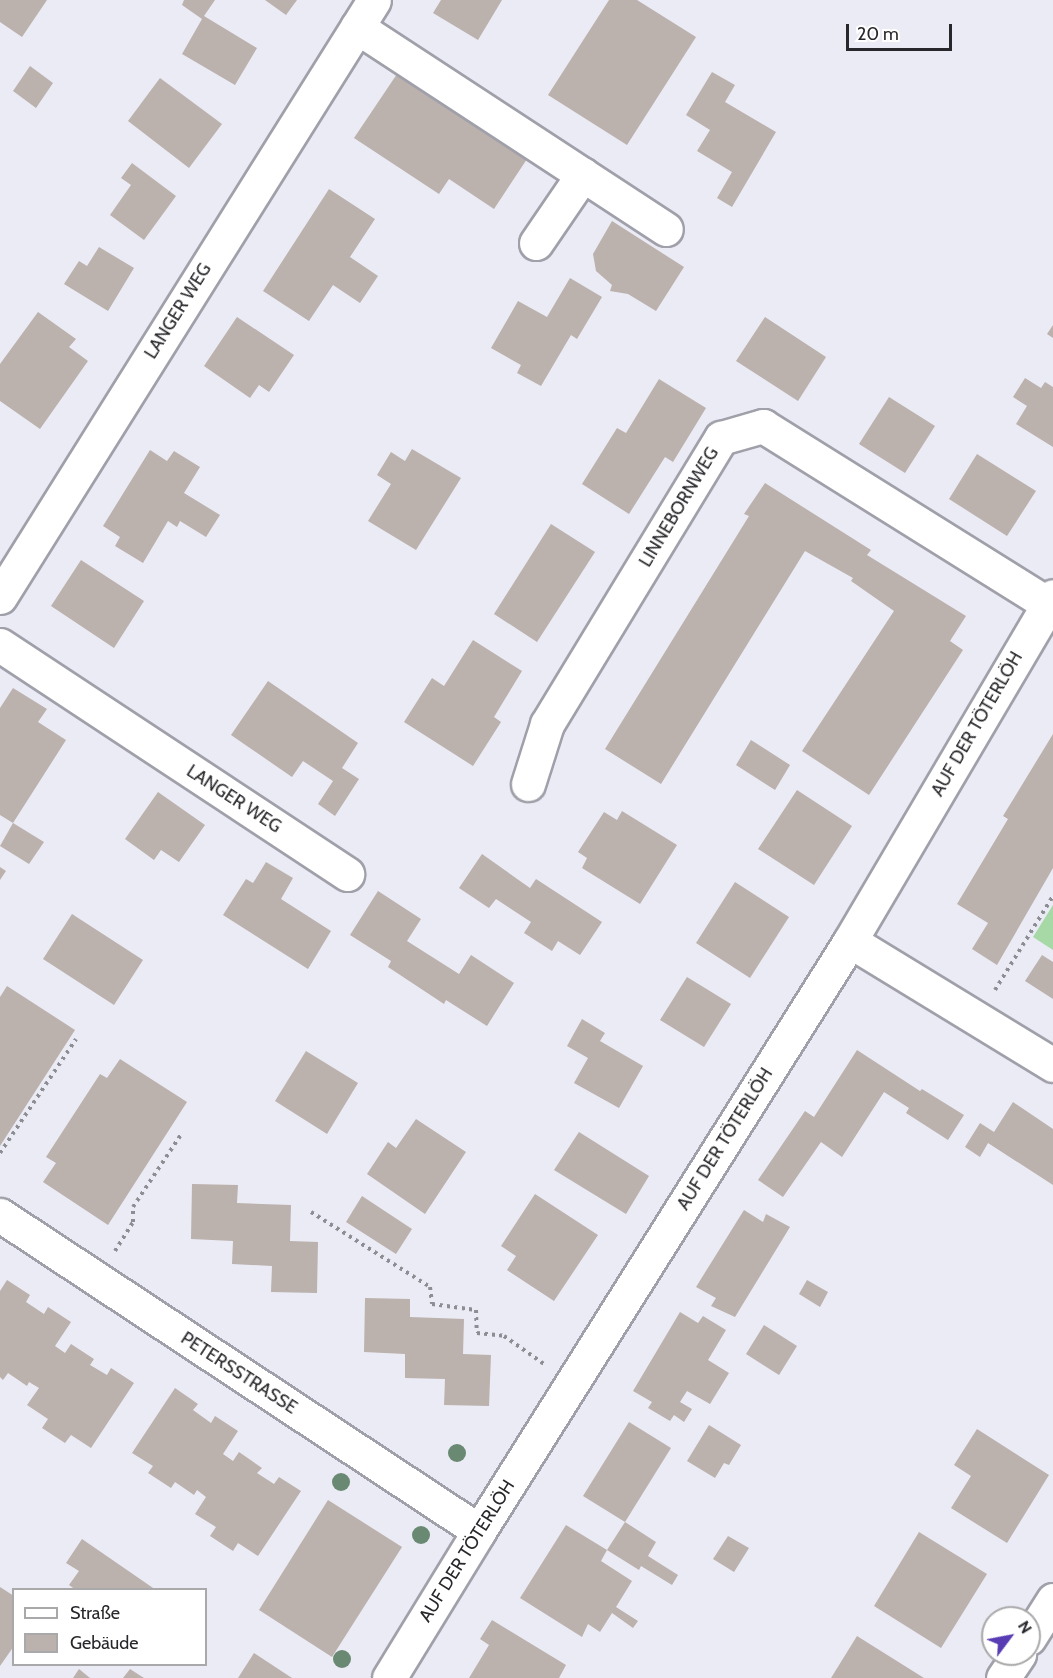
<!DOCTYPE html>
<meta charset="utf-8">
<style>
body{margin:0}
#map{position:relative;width:1053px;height:1678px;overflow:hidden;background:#ebebf5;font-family:Cabin,sans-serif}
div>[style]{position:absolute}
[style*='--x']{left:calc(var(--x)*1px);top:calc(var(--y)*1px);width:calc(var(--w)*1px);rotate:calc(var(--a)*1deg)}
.green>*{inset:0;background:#a6d9a6}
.building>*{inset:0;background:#bbb1ad}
.path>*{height:4px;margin-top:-2px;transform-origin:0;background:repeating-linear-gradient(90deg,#8d8d94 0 3px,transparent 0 7.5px)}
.roads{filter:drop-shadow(2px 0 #a0a0aa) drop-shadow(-2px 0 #a0a0aa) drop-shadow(0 2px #a0a0aa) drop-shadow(0 -2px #a0a0aa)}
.street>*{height:33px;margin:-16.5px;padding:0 16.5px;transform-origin:16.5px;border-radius:16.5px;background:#fff}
.trees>*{width:18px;height:18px;margin:-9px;border-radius:50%;background:#6a8972}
span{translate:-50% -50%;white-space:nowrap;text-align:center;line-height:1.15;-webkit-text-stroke:6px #fff;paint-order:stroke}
.street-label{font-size:18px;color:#28282c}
.legend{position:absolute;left:12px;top:1588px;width:195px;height:78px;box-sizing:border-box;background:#fff;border:2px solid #a9a9ab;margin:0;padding:8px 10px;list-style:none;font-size:18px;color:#28282c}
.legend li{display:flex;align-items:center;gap:12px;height:30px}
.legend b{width:30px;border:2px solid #a9a9ab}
.north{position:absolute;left:981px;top:1606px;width:60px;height:60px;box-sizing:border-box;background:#fff;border:2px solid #a9a9ab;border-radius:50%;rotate:58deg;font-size:16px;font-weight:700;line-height:24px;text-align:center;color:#28282c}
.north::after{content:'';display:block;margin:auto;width:21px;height:27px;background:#583cb4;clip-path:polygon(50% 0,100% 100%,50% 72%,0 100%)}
.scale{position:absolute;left:846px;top:24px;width:106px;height:27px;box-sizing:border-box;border:3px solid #28282c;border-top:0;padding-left:8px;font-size:18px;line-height:21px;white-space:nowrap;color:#28282c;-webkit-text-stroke:4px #fff;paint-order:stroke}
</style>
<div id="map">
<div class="green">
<div style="clip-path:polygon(1053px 905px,1053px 950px,1033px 937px)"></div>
</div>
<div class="building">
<div style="clip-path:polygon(0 0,47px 0,22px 37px,0 22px)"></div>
<div style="clip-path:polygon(184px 0,215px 0,204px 16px,257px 48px,235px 85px,182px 54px,202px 19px,182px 5px)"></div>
<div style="clip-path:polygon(265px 0,297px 0,286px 15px)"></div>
<div style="clip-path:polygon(441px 0,502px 0,478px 40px,433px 13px)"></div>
<div style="clip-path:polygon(609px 0,637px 0,696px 37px,627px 145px,548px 95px)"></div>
<div style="clip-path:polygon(30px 66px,53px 83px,36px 108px,13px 91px)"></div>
<div style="clip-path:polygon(712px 72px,735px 85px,725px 102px,776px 132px,732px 207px,717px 198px,732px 172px,697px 151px,710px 130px,686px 115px)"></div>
<div style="clip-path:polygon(397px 74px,527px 159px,494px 209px,449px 179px,439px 194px,354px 138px)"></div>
<div style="clip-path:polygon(160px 78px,222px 124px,189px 168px,128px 121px)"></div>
<div style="clip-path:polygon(132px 163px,176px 196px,144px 240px,110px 215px,131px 185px,121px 178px)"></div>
<div style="clip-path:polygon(329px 189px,375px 219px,350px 257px,378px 276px,360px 303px,333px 285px,309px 321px,263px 291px)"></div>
<div style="clip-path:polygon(612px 221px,684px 267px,656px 311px,628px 294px,610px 291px,612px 285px,596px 271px,593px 254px)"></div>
<div style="clip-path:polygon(99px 247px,134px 268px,108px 311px,64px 284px,79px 261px,87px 266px)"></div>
<div style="clip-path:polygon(570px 278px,602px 297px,577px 339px,571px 335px,541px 386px,517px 373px,521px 365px,491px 348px,518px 301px,547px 317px)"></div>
<div style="clip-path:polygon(38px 312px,76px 339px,69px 347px,88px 361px,40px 429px,0 401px,0 364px)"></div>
<div style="clip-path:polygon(237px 317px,294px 355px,269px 392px,259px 385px,250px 398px,204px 366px)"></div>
<div style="clip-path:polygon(765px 317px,826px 357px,798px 401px,736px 361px)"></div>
<div style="clip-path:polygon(1053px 325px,1053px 338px,1047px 334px)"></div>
<div style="clip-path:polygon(1025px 378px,1041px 388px,1045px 382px,1053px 387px,1053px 447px,1016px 424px,1027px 406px,1013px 397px)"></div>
<div style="clip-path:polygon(659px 379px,706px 408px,673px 462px,665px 457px,629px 514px,582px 484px,617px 428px,626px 433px)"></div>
<div style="clip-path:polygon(889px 397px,935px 426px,905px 473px,859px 444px)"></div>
<div style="clip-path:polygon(412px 449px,461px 478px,416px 550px,368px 521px,391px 484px,377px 475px,391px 452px,405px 461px)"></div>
<div style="clip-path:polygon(150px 450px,167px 461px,174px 451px,200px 467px,184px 493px,220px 515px,206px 537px,180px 521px,177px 527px,168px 521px,143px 563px,115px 546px,120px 537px,103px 526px)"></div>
<div style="clip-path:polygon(977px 454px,1036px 491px,1007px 536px,949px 499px)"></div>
<div style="clip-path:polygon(765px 483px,871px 550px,867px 555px,966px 616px,950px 641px,963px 650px,869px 795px,802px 751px,894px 611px,851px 581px,853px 578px,805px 551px,661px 784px,605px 749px,749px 516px,744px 514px)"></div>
<div style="clip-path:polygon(551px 524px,595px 552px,537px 642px,494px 614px)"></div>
<div style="clip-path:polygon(81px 560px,144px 601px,114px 648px,51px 606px)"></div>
<div style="clip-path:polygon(473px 640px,522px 671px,494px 717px,501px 722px,473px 766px,404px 722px,432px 678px,444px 686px)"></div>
<div style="clip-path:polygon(268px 681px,358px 743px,342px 768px,359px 779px,335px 816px,318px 804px,333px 781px,303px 761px,292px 777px,231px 735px)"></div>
<div style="clip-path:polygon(13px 688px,47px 709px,38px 722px,66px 740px,13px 823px,0 815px,0 708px)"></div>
<div style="clip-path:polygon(1053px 734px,1053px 868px,997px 965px,972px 949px,988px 923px,957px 904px,1008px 819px,1003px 816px)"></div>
<div style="clip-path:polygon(751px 740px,790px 765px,775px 790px,736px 765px)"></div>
<div style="clip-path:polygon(797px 790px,852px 826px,814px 885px,758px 849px)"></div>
<div style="clip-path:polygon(158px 792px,205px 825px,179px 862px,161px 850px,154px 860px,125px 839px)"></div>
<div style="clip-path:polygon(622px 811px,677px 845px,640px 904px,582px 868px,587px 858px,578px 852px,604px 812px,617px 820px)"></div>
<div style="clip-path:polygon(13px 823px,44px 842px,29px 864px,0 846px)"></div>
<div style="clip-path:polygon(482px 854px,530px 888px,536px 879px,602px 922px,580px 955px,558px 941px,552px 951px,524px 933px,531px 922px,496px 899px,489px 908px,459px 888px)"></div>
<div style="clip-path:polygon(266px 862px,293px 878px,281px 899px,331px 931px,308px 969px,223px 915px,246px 879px,253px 883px)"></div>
<div style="clip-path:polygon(0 867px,6px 871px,0 880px)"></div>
<div style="clip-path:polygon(735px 882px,789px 917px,750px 978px,696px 943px)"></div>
<div style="clip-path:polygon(378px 891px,421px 919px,407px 941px,459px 974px,471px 955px,514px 983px,487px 1026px,446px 1000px,444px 1004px,388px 967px,391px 961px,350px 935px)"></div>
<div style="clip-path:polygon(72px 914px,143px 960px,114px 1005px,43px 959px)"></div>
<div style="clip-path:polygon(1042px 955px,1053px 962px,1053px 999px,1025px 981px)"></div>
<div style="clip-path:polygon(687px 977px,731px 1004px,704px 1047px,660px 1020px)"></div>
<div style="clip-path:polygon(7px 986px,75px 1030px,0 1146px,0 997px)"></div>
<div style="clip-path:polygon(582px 1019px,605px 1033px,600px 1041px,643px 1066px,619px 1108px,574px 1083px,588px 1058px,567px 1046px)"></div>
<div style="clip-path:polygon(857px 1050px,920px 1091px,922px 1089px,964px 1115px,948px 1140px,906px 1113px,909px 1108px,884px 1092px,842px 1157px,821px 1142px,783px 1197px,758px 1180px,805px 1111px,814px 1117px)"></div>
<div style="clip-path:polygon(306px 1051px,358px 1083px,327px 1134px,275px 1101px)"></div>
<div style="clip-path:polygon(120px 1059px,187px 1102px,108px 1225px,43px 1182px,56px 1163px,46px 1157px,100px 1074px,107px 1078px)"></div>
<div style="clip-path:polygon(1013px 1102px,1053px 1129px,1053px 1185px,988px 1143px,980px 1157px,965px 1147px,980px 1123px,994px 1132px)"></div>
<div style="clip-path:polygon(416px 1119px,466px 1152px,425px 1214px,367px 1174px,388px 1142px,396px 1148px)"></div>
<div style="clip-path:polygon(579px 1132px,649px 1176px,626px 1214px,554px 1170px)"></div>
<div style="clip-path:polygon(192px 1184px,238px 1185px,237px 1203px,291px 1205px,290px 1241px,318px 1242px,317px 1293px,271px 1292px,272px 1266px,232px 1264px,233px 1241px,191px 1239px)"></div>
<div style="clip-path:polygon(535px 1194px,598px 1235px,554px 1301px,507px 1270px,516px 1256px,501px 1246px)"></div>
<div style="clip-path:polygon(362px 1196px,412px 1229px,396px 1254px,346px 1222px)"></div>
<div style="clip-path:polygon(744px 1210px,763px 1222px,766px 1214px,790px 1227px,735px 1317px,711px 1306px,716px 1298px,696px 1287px)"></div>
<div style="clip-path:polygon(7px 1280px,30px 1295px,26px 1302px,44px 1314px,48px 1307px,71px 1322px,55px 1346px,65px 1353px,71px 1344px,94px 1359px,90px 1365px,107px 1375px,111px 1368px,134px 1383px,91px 1448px,71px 1435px,65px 1443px,42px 1428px,48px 1419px,27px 1405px,39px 1388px,29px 1382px,27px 1386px,8px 1373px,3px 1380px,0 1377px,0 1291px)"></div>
<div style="clip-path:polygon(807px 1280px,828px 1292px,820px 1307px,799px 1294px)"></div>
<div style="clip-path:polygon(365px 1298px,410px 1299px,410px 1317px,464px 1319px,463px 1354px,491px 1355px,489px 1406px,444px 1405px,445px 1379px,405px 1378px,405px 1354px,364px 1352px)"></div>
<div style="clip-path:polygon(680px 1312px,698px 1323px,703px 1316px,726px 1330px,708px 1360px,729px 1373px,710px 1404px,687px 1391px,680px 1402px,692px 1409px,684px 1422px,674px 1415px,670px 1421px,648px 1408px,652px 1402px,633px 1391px)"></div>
<div style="clip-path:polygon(764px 1325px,797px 1346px,779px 1375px,746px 1354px)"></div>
<div style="clip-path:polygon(175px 1388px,198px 1404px,193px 1410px,211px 1423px,215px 1416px,238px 1431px,223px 1454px,233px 1461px,239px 1452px,262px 1468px,257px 1473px,274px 1484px,279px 1477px,301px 1491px,258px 1556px,238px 1543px,233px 1551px,210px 1536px,216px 1527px,195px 1514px,206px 1497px,197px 1490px,194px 1495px,175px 1482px,171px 1488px,148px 1473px,153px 1466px,132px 1453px)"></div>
<div style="clip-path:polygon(629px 1422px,671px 1448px,625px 1522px,583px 1496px)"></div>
<div style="clip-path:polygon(709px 1425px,741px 1445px,729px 1465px,724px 1463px,715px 1478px,687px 1461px)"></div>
<div style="clip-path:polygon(977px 1429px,1049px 1475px,1007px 1543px,951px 1508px,971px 1476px,954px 1465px)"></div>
<div style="clip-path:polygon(328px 1500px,402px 1547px,332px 1657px,259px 1610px)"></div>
<div style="clip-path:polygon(625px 1522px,656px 1542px,648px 1556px,678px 1575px,672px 1585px,641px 1566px,639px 1570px,607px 1550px)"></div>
<div style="clip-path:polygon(566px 1525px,607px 1550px,601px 1561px,632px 1581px,616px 1607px,638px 1621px,633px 1628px,612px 1613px,600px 1632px,588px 1624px,582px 1637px,520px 1598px)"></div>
<div style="clip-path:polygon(919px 1532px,987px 1574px,941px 1648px,874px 1606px)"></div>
<div style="clip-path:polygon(728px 1536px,749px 1548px,734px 1572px,713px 1559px)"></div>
<div style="clip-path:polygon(82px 1539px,156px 1590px,76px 1590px,69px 1585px,79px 1571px,66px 1563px)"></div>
<div style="clip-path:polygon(0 1587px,14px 1596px,14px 1646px,0 1666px)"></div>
<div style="clip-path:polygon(492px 1620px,566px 1665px,559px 1678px,469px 1678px,489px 1645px,480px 1639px)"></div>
<div style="clip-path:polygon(857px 1636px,924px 1678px,831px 1678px)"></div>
<div style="clip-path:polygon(254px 1653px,292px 1678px,238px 1678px)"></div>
<div style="clip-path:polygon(79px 1669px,90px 1678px,73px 1678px)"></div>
<div style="clip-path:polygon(130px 1669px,144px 1678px,123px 1678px)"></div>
</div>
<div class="path">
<div style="--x:995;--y:990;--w:110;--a:-58.3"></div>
<div style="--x:0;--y:1153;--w:137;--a:-56.3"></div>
<div style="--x:311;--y:1212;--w:141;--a:32.2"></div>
<div style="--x:430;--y:1287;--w:17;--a:83"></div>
<div style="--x:432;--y:1304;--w:44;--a:7.8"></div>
<div style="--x:476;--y:1310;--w:23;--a:88"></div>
<div style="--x:477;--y:1333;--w:27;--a:6"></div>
<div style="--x:504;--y:1336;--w:49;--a:35"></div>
<div style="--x:115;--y:1251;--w:34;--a:-58"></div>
<div style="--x:133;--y:1222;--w:15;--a:-90"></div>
<div style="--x:133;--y:1207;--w:89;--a:-56.5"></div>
</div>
<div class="roads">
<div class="street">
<div style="--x:357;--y:27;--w:369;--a:33.2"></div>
<div style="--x:536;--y:243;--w:83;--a:-55.7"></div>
<div style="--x:0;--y:597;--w:704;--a:-57.93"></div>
<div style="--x:0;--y:645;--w:416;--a:33.4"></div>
<div style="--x:528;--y:784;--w:63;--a:-72.4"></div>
<div style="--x:547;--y:724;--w:335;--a:-58.7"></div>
<div style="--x:721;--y:438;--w:44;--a:-15.9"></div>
<div style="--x:763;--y:426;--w:336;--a:32"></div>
<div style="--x:850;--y:941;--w:238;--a:31.4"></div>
<div style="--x:0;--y:1215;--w:574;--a:33.41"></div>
<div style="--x:1029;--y:1638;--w:45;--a:-57.7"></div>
<div style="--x:389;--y:1678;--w:172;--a:-58.5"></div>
<div style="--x:479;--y:1531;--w:697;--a:-57.84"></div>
<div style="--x:850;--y:941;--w:400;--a:-59.5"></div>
<div style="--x:1003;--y:1678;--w:29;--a:-56"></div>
</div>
</div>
<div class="trees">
<div style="left:457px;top:1453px"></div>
<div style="left:341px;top:1482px"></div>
<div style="left:421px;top:1535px"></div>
<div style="left:342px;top:1659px"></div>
</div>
<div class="street-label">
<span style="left:178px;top:311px;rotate:-58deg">LANGER WEG</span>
<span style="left:679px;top:507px;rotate:-59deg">LINNEBORNWEG</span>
<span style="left:977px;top:724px;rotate:-60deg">AUF DER TÖTERLÖH</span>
<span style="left:234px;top:799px;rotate:33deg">LANGER WEG</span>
<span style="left:725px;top:1139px;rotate:-58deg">AUF DER TÖTERLÖH</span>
<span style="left:239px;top:1373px;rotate:33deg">PETERSSTRASSE</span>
<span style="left:467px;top:1551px;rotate:-58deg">AUF DER TÖTERLÖH</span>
</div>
<ul class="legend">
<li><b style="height:8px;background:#fff"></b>Straße</li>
<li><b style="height:16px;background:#bbb1ad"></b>Gebäude</li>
</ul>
<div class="north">N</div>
<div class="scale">20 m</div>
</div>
